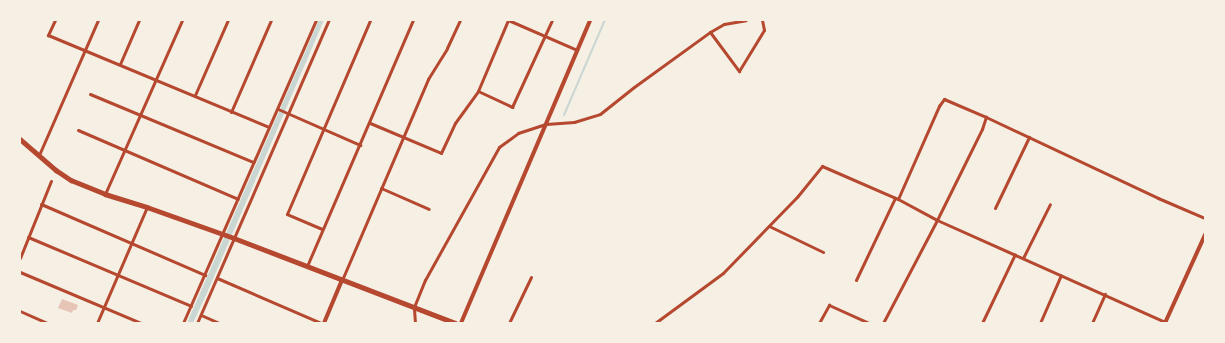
<!DOCTYPE html>
<style>
body{margin:0}
#map{position:relative;width:1225px;height:343px;overflow:hidden;background:#f6efe4;font-family:"DejaVu Sans",sans-serif}
div>[style]{position:absolute}
[style*='--x']{left:calc(var(--x)*1px);top:calc(var(--y)*1px);width:calc(var(--w)*1px);rotate:calc(var(--a)*1deg)}
.water>*{inset:0;background:#c9d6d2}
.stream>*{height:2px;margin:-1px;padding:0 1px;transform-origin:1px;border-radius:1px;background:#c9d6d2}
.building>*{inset:0;background:#e6c5b7}
.minor>*{height:3px;margin:-1.5px;padding:0 1.5px;transform-origin:1.5px;border-radius:1.5px;background:#b5482f}
.tertiary>*{height:4px;margin:-2px;padding:0 2px;transform-origin:2px;border-radius:2px;background:#b5482f}
.secondary>*{height:4.5px;margin:-2.25px;padding:0 2.25px;transform-origin:2.25px;border-radius:2.25px;background:#b5482f}
span{translate:-50% -50%;white-space:nowrap;text-align:center;line-height:1.15;-webkit-text-stroke:4px #f6efe4;paint-order:stroke}
.frame{position:absolute;inset:0;border:21px solid #f6efe4;pointer-events:none}
</style>
<div id="map">
<div class="water">
<div style="clip-path:polygon(319px 20px,324px 20px,207px 293px,193px 323px,187px 323px)"></div>
</div>
<div class="stream">
<div style="--x:564;--y:115;--w:103;--a:-66.7"></div>
</div>
<div class="building">
<div style="clip-path:polygon(62px 299px,78px 305px,76px 310px,73px 310px,72px 313px,58px 308px)"></div>
</div>
<div class="minor">
<div style="--x:55;--y:20;--w:17;--a:115"></div>
<div style="--x:48;--y:35;--w:239;--a:22.6"></div>
<div style="--x:508;--y:20;--w:75;--a:23.5"></div>
<div style="--x:710;--y:32;--w:49;--a:53.4"></div>
<div style="--x:739;--y:71;--w:48;--a:-58.6"></div>
<div style="--x:764;--y:30;--w:10;--a:-101"></div>
<div style="--x:120;--y:64;--w:48;--a:-66.6"></div>
<div style="--x:478;--y:91;--w:38;--a:25"></div>
<div style="--x:512;--y:107;--w:96;--a:-65.3"></div>
<div style="--x:90;--y:94;--w:177;--a:22.6"></div>
<div style="--x:195;--y:95;--w:82;--a:-66.3"></div>
<div style="--x:278;--y:109;--w:90;--a:23.7"></div>
<div style="--x:231;--y:112;--w:100;--a:-66.5"></div>
<div style="--x:370;--y:123;--w:77;--a:22.9"></div>
<div style="--x:441;--y:153;--w:33;--a:-65"></div>
<div style="--x:455;--y:123;--w:39;--a:-54"></div>
<div style="--x:478;--y:91;--w:77;--a:-67.1"></div>
<div style="--x:78;--y:130;--w:174;--a:23.3"></div>
<div style="--x:39;--y:155;--w:147;--a:-66.4"></div>
<div style="--x:381;--y:188;--w:52;--a:23.6"></div>
<div style="--x:105;--y:194;--w:190;--a:-66.1"></div>
<div style="--x:898;--y:199;--w:102;--a:-66.2"></div>
<div style="--x:939;--y:106;--w:9;--a:-54"></div>
<div style="--x:944;--y:99;--w:46;--a:23.2"></div>
<div style="--x:986;--y:117;--w:190;--a:25.2"></div>
<div style="--x:1158;--y:198;--w:51;--a:23.1"></div>
<div style="--x:41;--y:204;--w:179;--a:23.4"></div>
<div style="--x:995;--y:208;--w:79;--a:-64.4"></div>
<div style="--x:769;--y:226;--w:60;--a:25.7"></div>
<div style="--x:322;--y:229;--w:38;--a:-157"></div>
<div style="--x:287;--y:214;--w:211;--a:-66.8"></div>
<div style="--x:28;--y:237;--w:177;--a:22.9"></div>
<div style="--x:20;--y:258;--w:83;--a:-68.1"></div>
<div style="--x:1023;--y:258;--w:60;--a:-63.4"></div>
<div style="--x:307;--y:266;--w:268;--a:-66.7"></div>
<div style="--x:20;--y:272;--w:131;--a:22.9"></div>
<div style="--x:217;--y:278;--w:113;--a:23.4"></div>
<div style="--x:342;--y:280;--w:219;--a:-66.8"></div>
<div style="--x:428;--y:79;--w:36;--a:-58"></div>
<div style="--x:447;--y:48;--w:31;--a:-65"></div>
<div style="--x:856;--y:280;--w:91;--a:-64.6"></div>
<div style="--x:20;--y:311;--w:30;--a:24"></div>
<div style="--x:201;--y:315;--w:20;--a:24"></div>
<div style="--x:97;--y:323;--w:126;--a:-66.7"></div>
<div style="--x:183;--y:323;--w:331;--a:-66.3"></div>
<div style="--x:197;--y:323;--w:331;--a:-66.5"></div>
<div style="--x:415;--y:323;--w:16;--a:-94"></div>
<div style="--x:414;--y:307;--w:29;--a:-68"></div>
<div style="--x:425;--y:280;--w:152;--a:-60.9"></div>
<div style="--x:499;--y:147;--w:24;--a:-36"></div>
<div style="--x:518;--y:133;--w:29;--a:-18"></div>
<div style="--x:546;--y:124;--w:28;--a:-4"></div>
<div style="--x:574;--y:122;--w:27;--a:-17"></div>
<div style="--x:600;--y:114;--w:43;--a:-38.5"></div>
<div style="--x:634;--y:87;--w:94;--a:-35.9"></div>
<div style="--x:710;--y:32;--w:16;--a:-30"></div>
<div style="--x:724;--y:24;--w:22;--a:-10"></div>
<div style="--x:509;--y:323;--w:51;--a:-64.4"></div>
<div style="--x:655;--y:323;--w:84;--a:-36.3"></div>
<div style="--x:723;--y:273;--w:106;--a:-45.8"></div>
<div style="--x:797;--y:197;--w:40;--a:-51"></div>
<div style="--x:822;--y:166;--w:83;--a:23.5"></div>
<div style="--x:898;--y:199;--w:44;--a:28.3"></div>
<div style="--x:937;--y:220;--w:252;--a:24.1"></div>
<div style="--x:819;--y:323;--w:21;--a:-61"></div>
<div style="--x:829;--y:305;--w:44;--a:24.2"></div>
<div style="--x:883;--y:323;--w:116;--a:-62.3"></div>
<div style="--x:937;--y:220;--w:102;--a:-63.7"></div>
<div style="--x:982;--y:129;--w:13;--a:-72"></div>
<div style="--x:982;--y:323;--w:76;--a:-64.4"></div>
<div style="--x:1040;--y:323;--w:52;--a:-66.4"></div>
<div style="--x:1092;--y:323;--w:32;--a:-66"></div>
</div>
<div class="tertiary">
<div style="--x:324;--y:323;--w:47;--a:-67.3"></div>
<div style="--x:461;--y:323;--w:329;--a:-66.9"></div>
<div style="--x:1165;--y:323;--w:97;--a:-65.6"></div>
</div>
<div class="secondary">
<div style="--x:20;--y:139;--w:48;--a:40.7"></div>
<div style="--x:56;--y:170;--w:18;--a:34"></div>
<div style="--x:71;--y:180;--w:37;--a:22"></div>
<div style="--x:105;--y:194;--w:44;--a:17.2"></div>
<div style="--x:147;--y:207;--w:92;--a:19.6"></div>
<div style="--x:234;--y:238;--w:237;--a:21"></div>
</div>
<div class="frame"></div>
</div>
